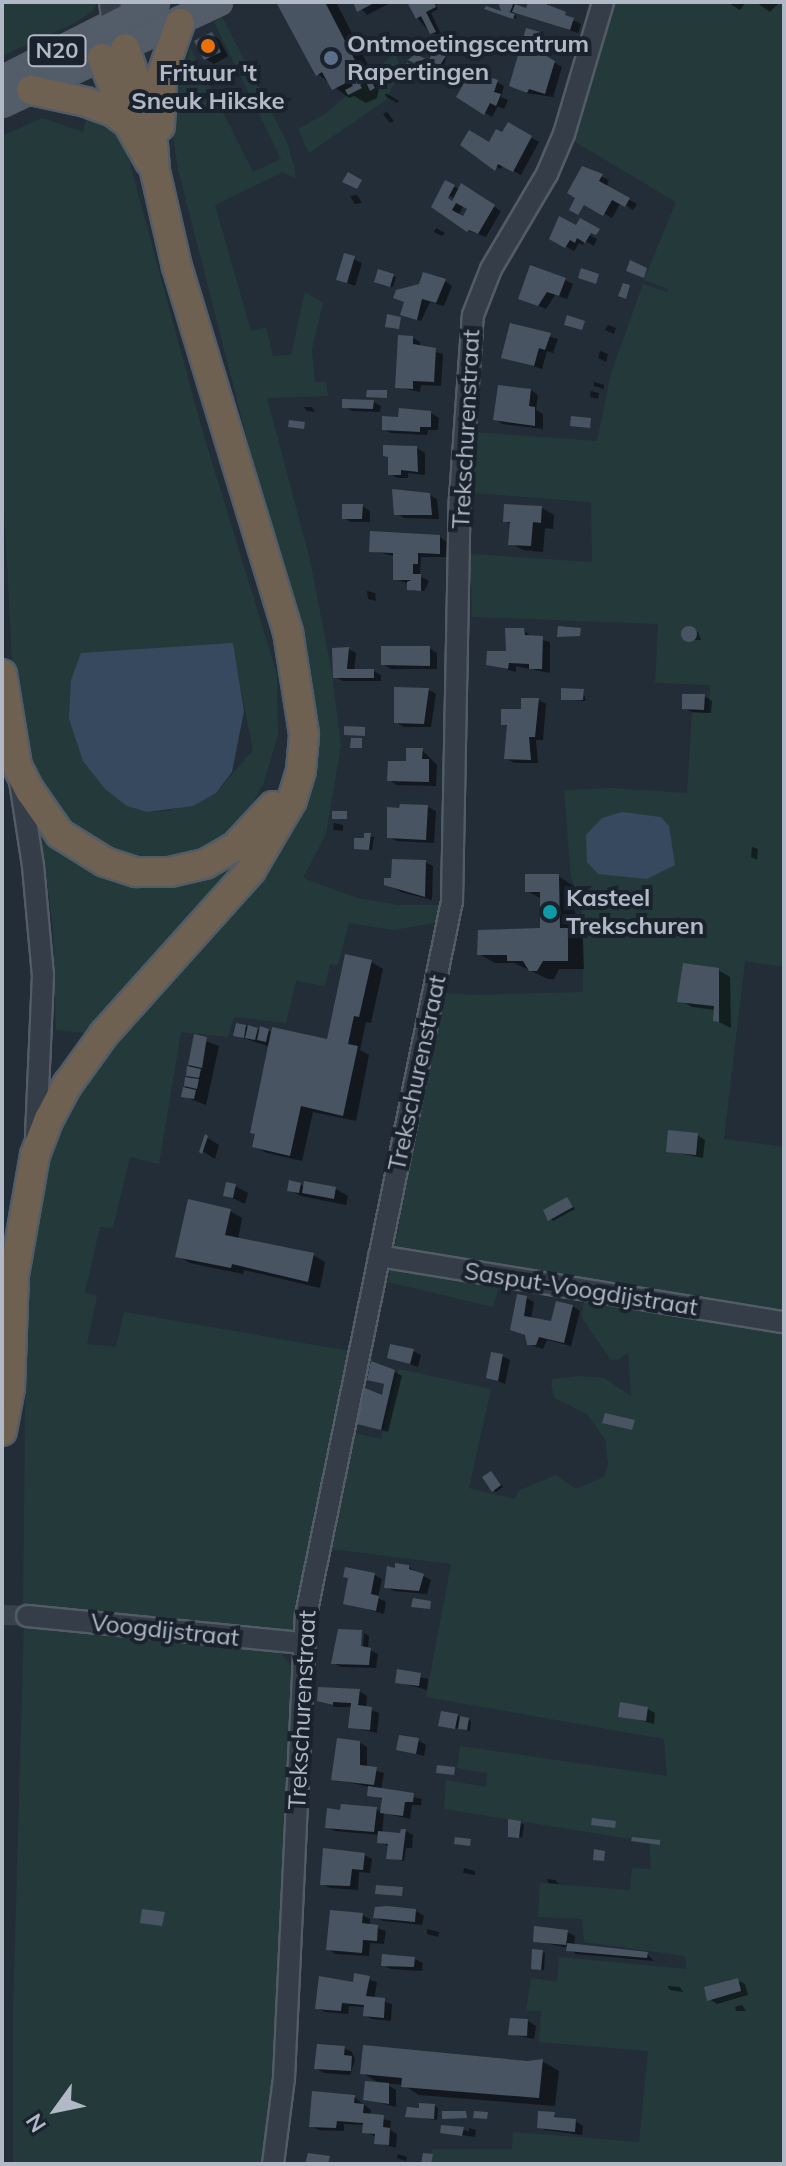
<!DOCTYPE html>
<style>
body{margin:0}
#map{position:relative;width:786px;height:2166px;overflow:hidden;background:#222d38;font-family:Mulish,sans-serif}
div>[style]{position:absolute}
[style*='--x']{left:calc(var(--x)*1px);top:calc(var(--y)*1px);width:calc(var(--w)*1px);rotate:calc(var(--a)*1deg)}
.green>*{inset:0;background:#243a3a}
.water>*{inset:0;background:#36495f}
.shadow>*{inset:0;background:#0007}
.building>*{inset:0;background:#485462}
.round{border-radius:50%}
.minor-tunnel>*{height:20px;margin-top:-10px;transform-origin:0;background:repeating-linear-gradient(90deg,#37424d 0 20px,transparent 0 30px)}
.roads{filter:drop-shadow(2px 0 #535c66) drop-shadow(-2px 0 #535c66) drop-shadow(0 2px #535c66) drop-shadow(0 -2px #535c66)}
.minor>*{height:20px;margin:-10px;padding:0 10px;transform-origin:10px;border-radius:10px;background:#353e48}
.major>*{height:24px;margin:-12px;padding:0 12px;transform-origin:12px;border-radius:12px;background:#535d69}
.highway>*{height:28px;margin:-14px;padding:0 14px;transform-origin:14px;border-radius:14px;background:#6e6152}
.dots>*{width:22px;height:22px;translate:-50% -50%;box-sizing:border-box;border:4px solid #1a232d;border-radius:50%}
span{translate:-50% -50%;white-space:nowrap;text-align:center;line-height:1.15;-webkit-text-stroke:8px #1a232d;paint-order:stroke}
.shield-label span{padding:2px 6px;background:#1a232d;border:2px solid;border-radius:6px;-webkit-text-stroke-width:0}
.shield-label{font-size:22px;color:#b0b9c5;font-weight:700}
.poi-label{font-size:24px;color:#b0b9c5;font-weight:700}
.left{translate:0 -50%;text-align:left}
.street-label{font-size:24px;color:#b0b9c5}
.frame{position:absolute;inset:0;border:4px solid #b0b9c5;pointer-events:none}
.north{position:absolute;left:16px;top:2070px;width:80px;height:80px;-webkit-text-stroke:6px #1a232d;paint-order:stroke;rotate:237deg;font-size:22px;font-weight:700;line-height:32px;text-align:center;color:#b0b9c5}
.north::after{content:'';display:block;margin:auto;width:28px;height:36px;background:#b0b9c5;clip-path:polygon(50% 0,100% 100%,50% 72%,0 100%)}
</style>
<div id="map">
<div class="green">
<div style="clip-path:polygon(2px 2px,97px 2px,93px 11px,75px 23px,2px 56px)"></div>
<div style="clip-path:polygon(612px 2px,784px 2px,784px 967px,745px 961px,724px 1139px,784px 1147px,784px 1317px,503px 1274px,493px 1307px,388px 1282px,443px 993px,476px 995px,583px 992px,582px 905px,571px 877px,564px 790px,612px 788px,687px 793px,692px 713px,708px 713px,710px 685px,655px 683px,658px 624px,472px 617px,470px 554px,592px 562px,591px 502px,472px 493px,473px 432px,597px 441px,611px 373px,643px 284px,667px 292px,668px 289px,644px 280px,676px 202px,572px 140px)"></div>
<div style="clip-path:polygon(222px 17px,287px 142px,295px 171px,295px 178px,283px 172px,215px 205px,251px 331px,266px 327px,273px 356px,291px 355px,305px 292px,323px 303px,312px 349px,315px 382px,326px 382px,328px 396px,267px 398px,310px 560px,332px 673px,341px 746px,326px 834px,303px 878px,357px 898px,398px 905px,441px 905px,439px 922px,394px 930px,349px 923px,338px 965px,330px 964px,325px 986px,296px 981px,286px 1023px,234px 1017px,228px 1037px,181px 1032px,159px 1164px,130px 1157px,113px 1228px,100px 1227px,85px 1292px,97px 1296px,87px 1344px,116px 1347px,124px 1312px,350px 1351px,294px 1633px,23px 1610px,27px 1245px,56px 1129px,95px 1061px,296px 809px,303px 658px,178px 169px,166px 91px,170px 72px,184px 74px,190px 47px,253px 172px,281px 159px,214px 22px)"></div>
<div style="clip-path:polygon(395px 53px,401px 69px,386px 100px,309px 153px,298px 129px,325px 114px)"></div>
<div style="clip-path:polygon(evenodd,88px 111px,117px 127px,129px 160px,203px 433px,277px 674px,278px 735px,264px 782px,244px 820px,213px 845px,182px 857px,142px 858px,112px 850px,85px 834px,69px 818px,50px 795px,27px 754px,13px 677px,2px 470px,2px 136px,42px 118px,83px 132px,88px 111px,232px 643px,253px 750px,216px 793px,168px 811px,147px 812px,128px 806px,232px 643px)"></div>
<div style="clip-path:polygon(39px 823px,108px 873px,254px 848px,94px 1034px,56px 1030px,53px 927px)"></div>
<div style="clip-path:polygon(584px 1298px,784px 1329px,784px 2164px,430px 2164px,432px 2149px,512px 2149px,513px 2132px,639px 2142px,648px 2051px,539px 2042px,541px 2011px,526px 2011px,531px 1978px,557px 1982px,559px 1957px,686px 1969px,685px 1956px,584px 1942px,582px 1919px,538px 1917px,540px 1883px,630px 1890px,632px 1868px,651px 1869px,649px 1842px,444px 1809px,446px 1780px,486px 1787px,487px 1773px,457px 1768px,460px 1746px,667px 1776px,664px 1739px,426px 1697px,451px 1564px,330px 1549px,350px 1432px,381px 1439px,399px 1369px,491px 1389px,469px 1488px,514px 1499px,520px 1490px,556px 1475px,576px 1489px,604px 1477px,608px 1464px,605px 1439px,587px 1414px,555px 1398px,551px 1384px,553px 1379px,579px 1376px,604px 1378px,631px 1396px,628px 1352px,620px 1359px,611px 1360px,582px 1318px)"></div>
<div style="clip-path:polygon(24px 1624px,278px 1649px,291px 1666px,271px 2125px,264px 2164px,13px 2164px,13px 2012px)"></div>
</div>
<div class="water">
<div style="clip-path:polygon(233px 643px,244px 711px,232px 772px,216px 793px,193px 806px,147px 812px,127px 806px,105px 789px,83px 761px,69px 719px,71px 680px,81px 653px)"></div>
<div style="clip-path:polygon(622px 812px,661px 817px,669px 826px,675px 865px,647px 879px,598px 874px,587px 862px,586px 835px,602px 818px)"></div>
</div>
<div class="shadow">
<div style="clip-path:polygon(278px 2px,336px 2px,374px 77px,380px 83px,377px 98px,366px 103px,354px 96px,349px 98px,318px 74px)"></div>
<div style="clip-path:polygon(355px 2px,392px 2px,367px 15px)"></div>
<div style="clip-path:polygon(409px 2px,435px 2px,438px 9px,431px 13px,442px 36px,431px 33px,417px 18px)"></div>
<div style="clip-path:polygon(500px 2px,518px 2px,516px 7px,528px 10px,530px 2px,550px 2px,548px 8px,581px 24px,578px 33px,514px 11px,517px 19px,505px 15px)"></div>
<div style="clip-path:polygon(727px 2px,746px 2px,740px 10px)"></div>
<div style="clip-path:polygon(756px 2px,780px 2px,770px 12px)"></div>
<div style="clip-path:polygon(528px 30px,546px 37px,544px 43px,534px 41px,546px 48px,543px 56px,562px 67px,553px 97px,526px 93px,512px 85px)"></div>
<div style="clip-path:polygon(212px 35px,219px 39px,228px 56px,214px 64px,206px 59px)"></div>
<div style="clip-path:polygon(447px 44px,450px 46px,444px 65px,434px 62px)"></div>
<div style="clip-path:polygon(408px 65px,420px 71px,403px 82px,400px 80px)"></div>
<div style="clip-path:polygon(458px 70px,467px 73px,464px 80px,456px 77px)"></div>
<div style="clip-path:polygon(497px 82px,504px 86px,501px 97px,508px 100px,504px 109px,498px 106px,492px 117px,459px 96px)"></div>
<div style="clip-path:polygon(386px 93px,399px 101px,397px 103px,385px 96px)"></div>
<div style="clip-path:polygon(387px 112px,394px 121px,390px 123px,383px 114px)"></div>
<div style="clip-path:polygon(508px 125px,539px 142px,521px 175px,503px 165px,501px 169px,493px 165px,490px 145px)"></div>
<div style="clip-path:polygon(583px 168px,609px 180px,606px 187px,637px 204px,633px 210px,621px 202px,612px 218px,569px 192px)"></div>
<div style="clip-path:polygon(evenodd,446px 182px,460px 190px,462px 186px,501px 211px,486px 237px,469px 231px,433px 206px,452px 203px,455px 199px,441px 191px,446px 182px,464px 205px,470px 208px,464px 219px,458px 216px,464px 205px)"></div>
<div style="clip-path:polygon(357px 195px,362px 203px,355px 204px,350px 196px)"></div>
<div style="clip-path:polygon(560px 219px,597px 239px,594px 246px,585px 241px,583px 245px,579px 243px,574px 251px,552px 238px)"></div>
<div style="clip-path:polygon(436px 228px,445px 233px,442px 236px,434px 232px)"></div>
<div style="clip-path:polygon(345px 255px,362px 263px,355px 286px,338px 279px)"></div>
<div style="clip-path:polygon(393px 276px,396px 277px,393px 287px,379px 283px)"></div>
<div style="clip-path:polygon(565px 280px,573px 284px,567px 299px,555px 295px,546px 309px,521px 298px)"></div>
<div style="clip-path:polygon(445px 281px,452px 286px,444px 306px,430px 302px,421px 321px,405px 315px,406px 303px,395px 297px,404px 288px)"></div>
<div style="clip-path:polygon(608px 325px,616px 328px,614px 334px,605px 330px)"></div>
<div style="clip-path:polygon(511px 326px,558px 339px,553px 353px,547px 351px,542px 369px,503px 357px)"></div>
<div style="clip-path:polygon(413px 338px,420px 342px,420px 347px,443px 354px,441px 386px,421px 385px,420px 392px,397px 387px)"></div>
<div style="clip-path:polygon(600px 351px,608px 354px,606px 362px,598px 358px)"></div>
<div style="clip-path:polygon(594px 382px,604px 385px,604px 389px,594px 386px)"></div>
<div style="clip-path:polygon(531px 390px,538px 395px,536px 410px,543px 414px,543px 429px,503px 424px,495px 419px)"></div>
<div style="clip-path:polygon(591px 391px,599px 393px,598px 399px,590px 397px)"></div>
<div style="clip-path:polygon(373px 402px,381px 406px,380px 412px,352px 411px,344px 406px)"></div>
<div style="clip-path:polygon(304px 407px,312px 407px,315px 412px,307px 411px)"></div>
<div style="clip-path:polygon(431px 413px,439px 418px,438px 430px,428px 430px,427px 435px,391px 433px,384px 429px,400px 419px)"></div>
<div style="clip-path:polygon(417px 448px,425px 453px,425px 475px,408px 473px,408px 478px,398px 478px,390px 474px,390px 458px,385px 455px)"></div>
<div style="clip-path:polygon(429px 495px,437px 499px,439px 519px,404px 518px,396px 513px)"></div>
<div style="clip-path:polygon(362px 506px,370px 511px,370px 522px,351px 522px,344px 518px)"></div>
<div style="clip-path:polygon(542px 508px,554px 515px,553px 529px,545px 528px,543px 552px,523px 550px,510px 543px,512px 525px,505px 521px)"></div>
<div style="clip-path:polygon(440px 537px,447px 542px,448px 557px,421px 557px,420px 576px,429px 581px,424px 591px,412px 591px,409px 584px,395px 579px,395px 556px,371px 551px)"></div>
<div style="clip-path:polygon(367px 591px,375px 593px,376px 601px,368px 599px)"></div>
<div style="clip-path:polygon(523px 630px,532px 637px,550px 642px,550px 673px,516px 666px,516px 672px,488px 664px,508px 653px)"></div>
<div style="clip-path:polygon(683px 630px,698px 632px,701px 640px,685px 640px)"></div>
<div style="clip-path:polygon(429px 648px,437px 653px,437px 669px,391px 669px,383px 664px)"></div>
<div style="clip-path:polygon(348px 649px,356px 653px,354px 671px,373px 671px,381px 675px,381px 681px,343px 681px,335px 677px)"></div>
<div style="clip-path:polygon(429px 690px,436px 694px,431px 727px,404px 727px,396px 722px)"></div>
<div style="clip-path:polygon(583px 691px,586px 701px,563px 699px)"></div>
<div style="clip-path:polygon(704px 696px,712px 701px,711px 713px,692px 712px,684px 708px)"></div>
<div style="clip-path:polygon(539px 700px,546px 704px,543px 740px,536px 740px,538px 763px,514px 763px,506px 758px,509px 727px,503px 724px)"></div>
<div style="clip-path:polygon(422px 750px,437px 765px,436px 786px,397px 785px,389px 780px)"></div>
<div style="clip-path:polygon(428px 807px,436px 811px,434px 843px,397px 841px,389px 837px)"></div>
<div style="clip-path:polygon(334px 823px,343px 825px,343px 831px,333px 830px)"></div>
<div style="clip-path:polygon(366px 835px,374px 837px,372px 850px,356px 848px,366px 840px)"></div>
<div style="clip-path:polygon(752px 847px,758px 849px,757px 860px,751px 857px)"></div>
<div style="clip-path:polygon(425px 862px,433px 866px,432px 900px,401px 892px,386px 883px)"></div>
<div style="clip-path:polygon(558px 876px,574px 886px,576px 935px,583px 939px,584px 969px,559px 969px,554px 979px,548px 979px,514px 963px,495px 963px,479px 954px,542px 930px,542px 899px,527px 891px)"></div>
<div style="clip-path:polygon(371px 962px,383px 969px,371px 1023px,366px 1022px,360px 1050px,369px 1055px,356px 1121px,313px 1112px,302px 1161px,267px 1153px,254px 1146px,270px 1047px,235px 1035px,237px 1025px,328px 1042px)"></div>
<div style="clip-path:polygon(718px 970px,730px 977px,731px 1028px,715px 1020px,716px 1010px,692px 1007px,680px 1000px)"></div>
<div style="clip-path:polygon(195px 1037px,219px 1046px,206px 1105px,183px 1096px)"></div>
<div style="clip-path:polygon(697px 1135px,705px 1140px,703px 1158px,668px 1151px)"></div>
<div style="clip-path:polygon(206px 1137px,219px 1145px,215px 1159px,201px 1150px)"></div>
<div style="clip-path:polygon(306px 1183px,336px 1189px,348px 1196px,346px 1205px,301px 1196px,289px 1190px,301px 1185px,305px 1187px)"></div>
<div style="clip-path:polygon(235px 1186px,248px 1193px,245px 1204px,226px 1195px)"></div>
<div style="clip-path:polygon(567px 1199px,575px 1209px,553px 1221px,550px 1219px)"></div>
<div style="clip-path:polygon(230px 1211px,242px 1218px,238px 1240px,313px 1255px,325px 1262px,320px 1288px,244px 1270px,243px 1274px,190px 1263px,178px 1256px)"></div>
<div style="clip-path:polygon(526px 1298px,534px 1302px,531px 1319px,552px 1324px,572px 1306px,580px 1311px,571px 1346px,547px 1340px,543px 1349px,529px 1344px,527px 1336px,520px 1333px)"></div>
<div style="clip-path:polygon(413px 1351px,421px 1355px,418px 1367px,389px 1357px)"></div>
<div style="clip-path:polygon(502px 1356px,510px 1360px,505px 1384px,488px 1377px)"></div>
<div style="clip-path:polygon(386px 1367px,402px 1376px,388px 1432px,360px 1423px,383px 1398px,386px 1385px,369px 1379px)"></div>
<div style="clip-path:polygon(492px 1473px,503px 1487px,496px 1492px,493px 1490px)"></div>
<div style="clip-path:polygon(408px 1567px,431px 1580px,427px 1594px,394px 1591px,386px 1587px)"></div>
<div style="clip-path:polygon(374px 1575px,382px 1579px,378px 1598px,386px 1602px,384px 1614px,345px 1603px)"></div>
<div style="clip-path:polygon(340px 1631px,363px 1633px,360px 1633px,358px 1656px,362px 1657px,364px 1633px,369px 1636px,368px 1649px,378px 1654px,376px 1668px,341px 1667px,333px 1663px)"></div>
<div style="clip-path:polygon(399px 1672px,428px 1679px,427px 1690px,398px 1682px)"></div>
<div style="clip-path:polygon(359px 1691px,367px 1696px,366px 1708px,379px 1713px,377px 1733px,350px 1727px,352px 1707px,335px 1707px,319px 1699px)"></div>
<div style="clip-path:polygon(648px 1709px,655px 1713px,654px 1724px,620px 1715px)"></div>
<div style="clip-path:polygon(458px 1716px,471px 1721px,470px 1731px,440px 1725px)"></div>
<div style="clip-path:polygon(418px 1740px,426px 1745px,424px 1756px,398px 1749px)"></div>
<div style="clip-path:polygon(360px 1743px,367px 1747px,367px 1768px,384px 1773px,381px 1790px,422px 1799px,421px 1805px,412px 1805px,410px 1819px,384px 1813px,382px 1833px,402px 1835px,406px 1831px,413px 1835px,412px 1848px,406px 1848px,404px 1861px,388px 1858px,390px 1846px,379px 1842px,380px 1835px,335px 1831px,327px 1827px,376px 1809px,382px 1812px,384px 1800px,369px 1795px,370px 1787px,333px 1779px)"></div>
<div style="clip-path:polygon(521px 1823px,524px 1825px,522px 1838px,512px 1835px)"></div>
<div style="clip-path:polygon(364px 1855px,372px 1859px,370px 1873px,359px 1872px,358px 1890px,330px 1888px,322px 1884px)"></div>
<div style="clip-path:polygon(464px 1868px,475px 1871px,475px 1875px,463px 1873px)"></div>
<div style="clip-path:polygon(546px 1879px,555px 1880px,559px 1884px,549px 1883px)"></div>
<div style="clip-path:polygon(376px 1909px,416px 1911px,424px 1916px,422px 1925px,383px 1921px,375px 1917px)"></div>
<div style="clip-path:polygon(362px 1915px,370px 1919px,370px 1926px,386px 1931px,384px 1944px,370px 1943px,369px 1956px,336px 1954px,328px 1949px)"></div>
<div style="clip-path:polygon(427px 1929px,439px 1932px,438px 1937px,427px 1934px)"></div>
<div style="clip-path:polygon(567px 1932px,575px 1936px,574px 1946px,647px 1954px,654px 1961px,576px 1954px,569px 1948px,535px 1941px)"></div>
<div style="clip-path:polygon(542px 1952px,545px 1953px,544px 1970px,536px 1970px,533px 1968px)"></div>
<div style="clip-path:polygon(384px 1956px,415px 1959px,423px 1963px,422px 1971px,391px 1969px,383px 1965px)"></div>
<div style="clip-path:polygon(356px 1976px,377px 1982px,374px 1999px,392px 2004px,391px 2021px,372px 2019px,365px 2015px,366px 2007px,349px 2006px,348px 2014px,325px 2012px,317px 2008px,355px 1984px)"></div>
<div style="clip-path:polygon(737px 1980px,745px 1984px,748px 1995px,717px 2004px,709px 1999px)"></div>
<div style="clip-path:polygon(667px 1986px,680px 1987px,683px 1992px,670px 1990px)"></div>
<div style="clip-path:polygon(742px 2005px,746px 2011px,736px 2011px,735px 2007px)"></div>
<div style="clip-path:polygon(528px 2021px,536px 2026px,534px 2039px,510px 2034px)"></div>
<div style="clip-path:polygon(344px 2048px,352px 2052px,355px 2060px,350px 2075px,324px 2073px,316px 2068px)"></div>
<div style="clip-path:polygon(542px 2061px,559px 2071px,555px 2106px,419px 2095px,403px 2085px,384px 2083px,396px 2090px,396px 2107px,365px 2099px,383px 2085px,362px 2073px)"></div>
<div style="clip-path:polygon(354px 2097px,371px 2110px,370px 2116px,391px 2121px,390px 2130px,397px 2134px,396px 2148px,376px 2142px,377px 2137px,365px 2132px,365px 2125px,344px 2124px,344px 2131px,319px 2130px,311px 2126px)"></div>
<div style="clip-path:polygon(435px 2106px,438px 2108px,437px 2120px,407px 2116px)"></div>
<div style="clip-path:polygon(540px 2113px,575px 2121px,583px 2126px,582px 2135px,545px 2130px,537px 2125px)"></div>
<div style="clip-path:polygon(469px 2128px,476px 2130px,475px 2137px,442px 2132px,463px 2129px,469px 2132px)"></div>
<div style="clip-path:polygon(398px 2154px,407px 2157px,406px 2161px,397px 2158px)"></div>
</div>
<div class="building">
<div style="clip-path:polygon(276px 2px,325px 2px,364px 78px,374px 73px,378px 81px,373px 84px,375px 88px,370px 91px,366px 82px,360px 85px,362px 88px,348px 95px,345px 90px,353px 86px,350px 81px,332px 90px,322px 72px,316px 76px)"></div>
<div style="clip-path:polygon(353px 2px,376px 2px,357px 12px)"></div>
<div style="clip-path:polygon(407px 2px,434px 2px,436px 7px,426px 12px,436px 32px,430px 34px,421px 16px,416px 19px)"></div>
<div style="clip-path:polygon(498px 2px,514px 2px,510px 12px,507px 11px,515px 14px,513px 19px,484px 9px,486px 6px,501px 11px)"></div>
<div style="clip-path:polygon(528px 2px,541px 2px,566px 12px,565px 15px,574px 18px,570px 30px,512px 12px,515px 4px,526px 8px)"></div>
<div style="clip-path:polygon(526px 28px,544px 33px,536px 50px,555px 61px,545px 94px,529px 89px,527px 93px,509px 86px)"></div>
<div style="clip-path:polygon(212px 32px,221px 52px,204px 60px,194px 41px)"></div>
<div style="clip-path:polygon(441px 40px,448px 43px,445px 52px,448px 53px,440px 65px,429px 61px,432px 52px,437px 53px)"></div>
<div style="clip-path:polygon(415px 54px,426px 59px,423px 67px,408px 60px)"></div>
<div style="clip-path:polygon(407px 63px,418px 68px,399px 82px,394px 76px)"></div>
<div style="clip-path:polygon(471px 71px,498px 80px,494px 92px,501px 94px,496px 106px,490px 103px,484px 115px,456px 97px)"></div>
<div style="clip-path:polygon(508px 122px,532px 136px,513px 172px,498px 164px,495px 171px,460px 145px,469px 130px,489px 142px,496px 129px,502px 132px)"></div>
<div style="clip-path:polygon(582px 166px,603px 174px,599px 181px,630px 198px,625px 207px,612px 200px,603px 216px,584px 205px,578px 215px,569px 210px,575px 198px,567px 193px)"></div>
<div style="clip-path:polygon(348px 172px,362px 180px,357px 189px,342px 182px)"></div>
<div style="clip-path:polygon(evenodd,445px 180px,455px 185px,448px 198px,452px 201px,461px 183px,495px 205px,478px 234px,469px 230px,467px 232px,431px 207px,445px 180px,456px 203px,467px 209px,463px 216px,452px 210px,456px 203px)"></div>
<div style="clip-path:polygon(559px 216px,576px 225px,580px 218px,600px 229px,596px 235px,591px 233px,585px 243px,577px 238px,575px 243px,570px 240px,565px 248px,549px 239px)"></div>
<div style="clip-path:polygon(344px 253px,355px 256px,347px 283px,336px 280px)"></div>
<div style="clip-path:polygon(630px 260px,647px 268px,644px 278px,626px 271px)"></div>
<div style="clip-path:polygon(530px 265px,566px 278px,559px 296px,547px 292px,538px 306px,518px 299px)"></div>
<div style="clip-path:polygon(581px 268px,599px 274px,596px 284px,578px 278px)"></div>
<div style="clip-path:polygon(378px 269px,394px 274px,390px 287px,374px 282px)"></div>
<div style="clip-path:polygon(423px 272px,446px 279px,436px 303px,422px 299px,417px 320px,400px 315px,404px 302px,393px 298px,396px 290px,419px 284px)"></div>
<div style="clip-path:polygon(623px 283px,630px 285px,626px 299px,618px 296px)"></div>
<div style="clip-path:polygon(387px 314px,401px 317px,399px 329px,385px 327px)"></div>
<div style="clip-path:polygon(567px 315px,585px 321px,582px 330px,564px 325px)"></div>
<div style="clip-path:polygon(510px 323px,551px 333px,545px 350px,539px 348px,534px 366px,501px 358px)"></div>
<div style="clip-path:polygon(398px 335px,413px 336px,413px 344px,436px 348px,434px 382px,413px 381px,413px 389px,395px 388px)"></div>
<div style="clip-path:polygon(498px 385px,531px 389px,529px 406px,535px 407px,535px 426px,493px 420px)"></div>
<div style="clip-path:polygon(367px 390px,387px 390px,387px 398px,366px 397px)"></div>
<div style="clip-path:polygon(342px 399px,374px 400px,373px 409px,342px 408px)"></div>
<div style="clip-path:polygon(399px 408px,431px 411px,431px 427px,420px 427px,420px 432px,382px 430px,382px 416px,398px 417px)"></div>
<div style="clip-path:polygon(571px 416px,591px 418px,590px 428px,570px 426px)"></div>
<div style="clip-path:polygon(289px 420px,305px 422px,304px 429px,288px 427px)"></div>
<div style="clip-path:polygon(383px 445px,417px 446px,418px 472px,401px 470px,401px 475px,388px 475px,388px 457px,383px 456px)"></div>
<div style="clip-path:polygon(392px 489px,430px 493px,432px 515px,394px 515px)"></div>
<div style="clip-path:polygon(342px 504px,363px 504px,362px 519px,342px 519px)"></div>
<div style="clip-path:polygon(504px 504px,542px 506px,541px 523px,533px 522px,531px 546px,508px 545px,510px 522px,503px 522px)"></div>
<div style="clip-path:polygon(370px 531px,440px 535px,440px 554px,418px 553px,418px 564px,413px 564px,413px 574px,421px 574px,421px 591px,407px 590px,407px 582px,411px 580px,393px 580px,393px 553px,369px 552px)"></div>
<div style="clip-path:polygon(558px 626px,581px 628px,580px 636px,557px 637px)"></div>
<div class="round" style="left:681px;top:626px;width:16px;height:16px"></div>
<div style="clip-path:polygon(505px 628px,524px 628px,525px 635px,543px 636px,542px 669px,529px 669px,529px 664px,509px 663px,508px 669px,486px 665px,487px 651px,506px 651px)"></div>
<div style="clip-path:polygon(381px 646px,430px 646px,430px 666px,381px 665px)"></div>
<div style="clip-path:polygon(349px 647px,347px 669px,374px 669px,374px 678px,333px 678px,332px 648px)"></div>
<div style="clip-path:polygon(394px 687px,429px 688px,424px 724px,394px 723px)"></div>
<div style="clip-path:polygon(561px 688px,584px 689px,583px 700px,561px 700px)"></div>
<div style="clip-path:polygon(682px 694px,705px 694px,704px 710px,682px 709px)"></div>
<div style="clip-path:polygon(521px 698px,539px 698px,535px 737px,529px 737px,531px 760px,504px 759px,507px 725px,501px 725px,501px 709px,521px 709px)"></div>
<div style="clip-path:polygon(344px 726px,365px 727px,365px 736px,344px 735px)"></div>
<div style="clip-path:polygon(351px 738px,362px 738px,362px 748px,350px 748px)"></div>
<div style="clip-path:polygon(406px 748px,423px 748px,422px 759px,429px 759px,429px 782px,387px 781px,388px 761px,406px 761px)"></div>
<div style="clip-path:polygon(400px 804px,428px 805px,426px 840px,387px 838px,387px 807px,399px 808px)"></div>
<div style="clip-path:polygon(332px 811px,347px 811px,347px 819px,332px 819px)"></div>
<div style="clip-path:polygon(364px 833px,371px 833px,369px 850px,354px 849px,354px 838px,364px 838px)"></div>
<div style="clip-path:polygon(392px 859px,426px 860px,425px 897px,384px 885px,384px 878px,391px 878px)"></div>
<div style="clip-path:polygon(525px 874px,559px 874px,560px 928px,568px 928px,568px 961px,543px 961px,537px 971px,529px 971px,523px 961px,507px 961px,507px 955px,477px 955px,478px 930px,540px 928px,540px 892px,525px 892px)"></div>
<div style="clip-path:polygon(345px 954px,372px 960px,359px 1017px,354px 1016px,348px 1044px,358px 1046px,343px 1116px,301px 1106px,290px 1156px,252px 1147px,255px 1134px,250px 1133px,272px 1027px,327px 1039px)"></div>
<div style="clip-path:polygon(683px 963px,719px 968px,719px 1022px,713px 1021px,714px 1006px,677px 1002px)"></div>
<div style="clip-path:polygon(236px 1023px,246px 1025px,244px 1038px,233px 1036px)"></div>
<div style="clip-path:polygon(248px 1025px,258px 1028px,255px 1040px,245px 1038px)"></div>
<div style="clip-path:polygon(260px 1026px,269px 1029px,266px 1042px,257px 1040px)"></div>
<div style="clip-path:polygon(194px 1034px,207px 1037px,202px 1068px,188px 1065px)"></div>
<div style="clip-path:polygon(187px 1066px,201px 1069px,199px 1078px,186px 1076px)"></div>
<div style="clip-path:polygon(185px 1077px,199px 1079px,197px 1089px,184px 1086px)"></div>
<div style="clip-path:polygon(183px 1087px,196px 1090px,194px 1099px,181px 1097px)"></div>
<div style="clip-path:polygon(668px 1130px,698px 1133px,696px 1155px,666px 1152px)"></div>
<div style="clip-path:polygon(205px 1134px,208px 1136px,202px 1154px,199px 1152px)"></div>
<div style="clip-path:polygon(289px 1180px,301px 1183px,299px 1193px,287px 1191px)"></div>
<div style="clip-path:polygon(304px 1181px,336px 1187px,334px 1199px,302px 1193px)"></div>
<div style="clip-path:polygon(226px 1182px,236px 1184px,233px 1198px,223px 1196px)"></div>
<div style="clip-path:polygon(567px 1197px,573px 1207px,548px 1221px,543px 1210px)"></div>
<div style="clip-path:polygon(188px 1199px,231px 1209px,225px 1235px,314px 1253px,308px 1282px,232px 1264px,231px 1268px,175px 1257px)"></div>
<div style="clip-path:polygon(517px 1294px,527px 1296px,524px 1316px,551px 1321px,556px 1301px,573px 1305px,564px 1343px,539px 1337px,536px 1345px,527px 1345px,525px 1335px,510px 1330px)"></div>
<div style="clip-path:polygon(390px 1344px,414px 1349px,410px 1364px,387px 1358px)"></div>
<div style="clip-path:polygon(491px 1352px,503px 1354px,498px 1381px,486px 1378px)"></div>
<div style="clip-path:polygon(371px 1361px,395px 1370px,381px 1430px,357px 1424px,365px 1388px,382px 1395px,384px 1384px,367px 1380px)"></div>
<div style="clip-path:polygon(605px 1413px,635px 1420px,632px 1430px,602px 1423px)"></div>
<div style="clip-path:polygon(491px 1471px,501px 1485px,492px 1492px,482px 1477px)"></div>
<div style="clip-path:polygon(395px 1563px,409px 1565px,409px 1569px,424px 1574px,419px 1591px,384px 1588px,387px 1566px,395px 1568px)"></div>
<div style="clip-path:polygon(345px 1567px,375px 1573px,371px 1594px,379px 1596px,376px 1611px,343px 1604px,348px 1578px,343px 1577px)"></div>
<div style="clip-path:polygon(413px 1598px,431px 1601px,430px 1609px,411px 1607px)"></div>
<div style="clip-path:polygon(338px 1629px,362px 1630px,361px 1646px,371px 1648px,369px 1665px,331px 1664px)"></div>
<div style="clip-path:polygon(397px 1669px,421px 1673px,419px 1686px,395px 1683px)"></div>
<div style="clip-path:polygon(318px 1687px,360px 1689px,358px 1705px,372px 1707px,370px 1730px,348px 1728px,351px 1703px,333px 1702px,333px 1705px,317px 1701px)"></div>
<div style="clip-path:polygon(620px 1702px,648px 1707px,646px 1721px,618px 1717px)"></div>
<div style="clip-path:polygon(441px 1711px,458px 1714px,455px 1729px,438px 1726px)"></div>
<div style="clip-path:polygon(460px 1716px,469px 1718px,467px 1730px,458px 1729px)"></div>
<div style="clip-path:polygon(399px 1735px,419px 1738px,416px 1754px,396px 1750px)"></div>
<div style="clip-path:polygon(337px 1738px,360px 1741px,360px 1765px,377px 1767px,374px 1785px,331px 1780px)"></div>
<div style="clip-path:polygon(437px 1765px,455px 1767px,454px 1775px,436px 1773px)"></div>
<div style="clip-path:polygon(368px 1786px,414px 1793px,413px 1802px,405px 1802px,403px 1816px,380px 1813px,382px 1798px,367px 1796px)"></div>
<div style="clip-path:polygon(341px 1804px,377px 1807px,374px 1832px,325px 1828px,327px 1808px,340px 1810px)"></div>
<div style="clip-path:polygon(592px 1818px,616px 1821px,615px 1828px,591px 1825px)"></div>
<div style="clip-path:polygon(508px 1819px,521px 1821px,519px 1838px,508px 1837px)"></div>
<div style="clip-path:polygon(401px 1829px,406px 1829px,402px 1860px,386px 1859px,388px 1844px,377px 1843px,378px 1831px,400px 1833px)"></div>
<div style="clip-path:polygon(455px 1837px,471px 1839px,470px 1846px,454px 1844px)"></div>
<div style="clip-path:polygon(632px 1837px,660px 1840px,660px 1845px,631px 1841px)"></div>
<div style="clip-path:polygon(323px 1848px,365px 1853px,363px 1870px,352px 1869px,350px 1886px,320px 1885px)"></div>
<div style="clip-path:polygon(594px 1849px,605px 1851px,604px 1861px,593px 1860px)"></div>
<div style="clip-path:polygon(376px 1885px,403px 1887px,402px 1896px,375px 1894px)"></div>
<div style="clip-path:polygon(387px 1906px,416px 1909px,415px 1922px,373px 1918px,375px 1907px)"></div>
<div style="clip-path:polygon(142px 1909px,165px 1912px,162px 1926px,140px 1923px)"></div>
<div style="clip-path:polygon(330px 1910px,363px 1913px,362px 1923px,378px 1925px,377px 1941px,363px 1940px,362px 1953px,326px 1950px)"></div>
<div style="clip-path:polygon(534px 1926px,568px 1930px,566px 1945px,533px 1942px)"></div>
<div style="clip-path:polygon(567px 1943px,648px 1952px,647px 1958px,566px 1951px)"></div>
<div style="clip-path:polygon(532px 1949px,543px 1950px,541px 1970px,531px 1969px)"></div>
<div style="clip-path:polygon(382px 1954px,415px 1957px,414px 1967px,381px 1966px)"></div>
<div style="clip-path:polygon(354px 1973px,370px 1976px,366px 1996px,385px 1998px,384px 2018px,363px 2016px,364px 2005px,342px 2003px,341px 2011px,315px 2009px,319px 1976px,353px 1982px)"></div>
<div style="clip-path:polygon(738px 1978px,741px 1991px,707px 2001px,704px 1987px)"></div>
<div style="clip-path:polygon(510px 2018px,528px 2019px,527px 2036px,508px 2035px)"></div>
<div style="clip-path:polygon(317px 2044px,345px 2046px,344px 2055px,352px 2056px,351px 2071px,314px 2069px)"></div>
<div style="clip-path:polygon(363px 2045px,527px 2061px,543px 2059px,539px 2098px,401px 2087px,402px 2078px,360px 2074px)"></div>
<div style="clip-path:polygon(365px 2081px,389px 2083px,389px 2104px,363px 2100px)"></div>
<div style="clip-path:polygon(312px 2091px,355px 2095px,354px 2103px,364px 2104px,363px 2113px,384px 2115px,383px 2127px,390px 2128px,389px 2145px,374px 2144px,375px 2134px,362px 2133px,363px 2123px,337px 2121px,336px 2128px,309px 2127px)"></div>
<div style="clip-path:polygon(419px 2103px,435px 2104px,434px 2119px,405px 2117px,407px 2107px,419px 2108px)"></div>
<div style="clip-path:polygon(442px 2111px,466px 2111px,467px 2118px,442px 2119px)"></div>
<div style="clip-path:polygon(474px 2111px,488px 2112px,487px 2119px,473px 2118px)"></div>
<div style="clip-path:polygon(538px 2111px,555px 2112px,554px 2117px,576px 2119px,575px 2132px,537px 2128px)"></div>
<div style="clip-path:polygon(441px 2125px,464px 2127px,462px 2136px,440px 2133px)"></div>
<div style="clip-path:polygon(308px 2153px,330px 2156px,328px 2164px,305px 2164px)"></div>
<div style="clip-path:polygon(423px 2153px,433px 2154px,431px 2164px,421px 2164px)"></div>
</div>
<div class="minor-tunnel">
<div style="--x:2;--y:1615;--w:25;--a:2"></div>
</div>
<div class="roads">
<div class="minor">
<div style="--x:110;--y:2;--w:21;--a:82"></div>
<div style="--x:20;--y:781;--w:86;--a:81.3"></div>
<div style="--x:33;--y:866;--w:109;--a:84.8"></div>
<div style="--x:43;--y:975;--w:160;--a:92.5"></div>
<div style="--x:379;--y:1256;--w:410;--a:9.3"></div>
<div style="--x:27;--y:1616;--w:278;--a:5.6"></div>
<div style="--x:273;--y:2164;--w:87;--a:-82.7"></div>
<div style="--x:284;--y:2078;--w:464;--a:-87.3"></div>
<div style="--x:306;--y:1615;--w:729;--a:-78.44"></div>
<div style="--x:452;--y:901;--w:402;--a:-88.9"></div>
<div style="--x:460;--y:499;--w:184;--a:-86"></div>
<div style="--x:473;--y:315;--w:49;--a:-68.6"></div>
<div style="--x:491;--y:269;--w:110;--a:-59.5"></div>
<div style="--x:547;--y:174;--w:43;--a:-67"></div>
<div style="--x:564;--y:134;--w:138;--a:-73.5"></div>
</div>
<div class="major">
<div style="--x:2;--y:80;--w:173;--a:-26.9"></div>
<div style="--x:2;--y:104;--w:240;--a:-25.2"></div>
</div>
<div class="highway">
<div style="--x:102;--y:58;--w:70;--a:68.2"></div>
<div style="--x:128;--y:123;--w:45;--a:60.6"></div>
<div style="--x:31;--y:90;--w:56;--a:12.3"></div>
<div style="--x:86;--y:102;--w:29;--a:20"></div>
<div style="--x:113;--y:112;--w:19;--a:36"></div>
<div style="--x:160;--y:126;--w:52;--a:-87.8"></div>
<div style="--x:162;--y:74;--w:54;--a:-70.6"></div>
<div style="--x:2;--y:674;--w:93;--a:80.7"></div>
<div style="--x:17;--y:766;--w:28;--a:63"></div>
<div style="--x:30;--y:791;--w:52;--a:55.1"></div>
<div style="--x:60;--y:834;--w:53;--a:31.9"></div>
<div style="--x:105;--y:862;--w:33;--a:18"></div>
<div style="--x:136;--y:872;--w:34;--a:0"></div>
<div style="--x:170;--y:872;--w:36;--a:-13"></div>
<div style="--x:205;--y:864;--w:34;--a:-30"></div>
<div style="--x:235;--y:847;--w:56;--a:-47.2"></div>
<div style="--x:2;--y:1431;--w:44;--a:-79.5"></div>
<div style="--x:10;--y:1388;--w:113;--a:-88"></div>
<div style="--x:14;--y:1275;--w:122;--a:-80.1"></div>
<div style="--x:35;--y:1155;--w:39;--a:-69"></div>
<div style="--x:49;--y:1119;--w:40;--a:-62"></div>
<div style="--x:68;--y:1084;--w:62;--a:-54.2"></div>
<div style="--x:104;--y:1034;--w:220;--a:-48.1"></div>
<div style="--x:251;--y:870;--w:81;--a:-59.6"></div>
<div style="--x:292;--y:800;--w:31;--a:-73"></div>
<div style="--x:301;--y:770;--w:36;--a:-85"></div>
<div style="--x:304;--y:734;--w:103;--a:-98.9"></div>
<div style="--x:288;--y:632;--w:382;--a:-106.9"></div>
<div style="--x:177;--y:267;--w:98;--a:-102.9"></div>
<div style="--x:155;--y:171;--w:41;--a:-94.2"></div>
<div style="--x:152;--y:130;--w:86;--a:-108.2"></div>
</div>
</div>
<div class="dots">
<div style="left:208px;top:46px;background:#e8710a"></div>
<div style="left:331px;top:58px;background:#5c6f8a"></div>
<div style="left:550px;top:912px;background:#0f9aa8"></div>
</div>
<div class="shield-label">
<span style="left:57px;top:51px">N20</span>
</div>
<div class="poi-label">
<span class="left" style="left:347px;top:58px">Ontmoetingscentrum<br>Rapertingen</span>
<span style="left:208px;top:87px">Frituur 't<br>Sneuk Hikske</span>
<span class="left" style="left:566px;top:912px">Kasteel<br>Trekschuren</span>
</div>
<div class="street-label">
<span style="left:466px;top:429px;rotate:-87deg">Trekschurenstraat</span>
<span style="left:417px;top:1073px;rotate:-78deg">Trekschurenstraat</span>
<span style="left:581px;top:1289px;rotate:9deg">Sasput-Voogdijstraat</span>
<span style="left:165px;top:1630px;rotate:6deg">Voogdijstraat</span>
<span style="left:302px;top:1710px;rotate:-87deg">Trekschurenstraat</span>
</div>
<div class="frame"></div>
<div class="north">N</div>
</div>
